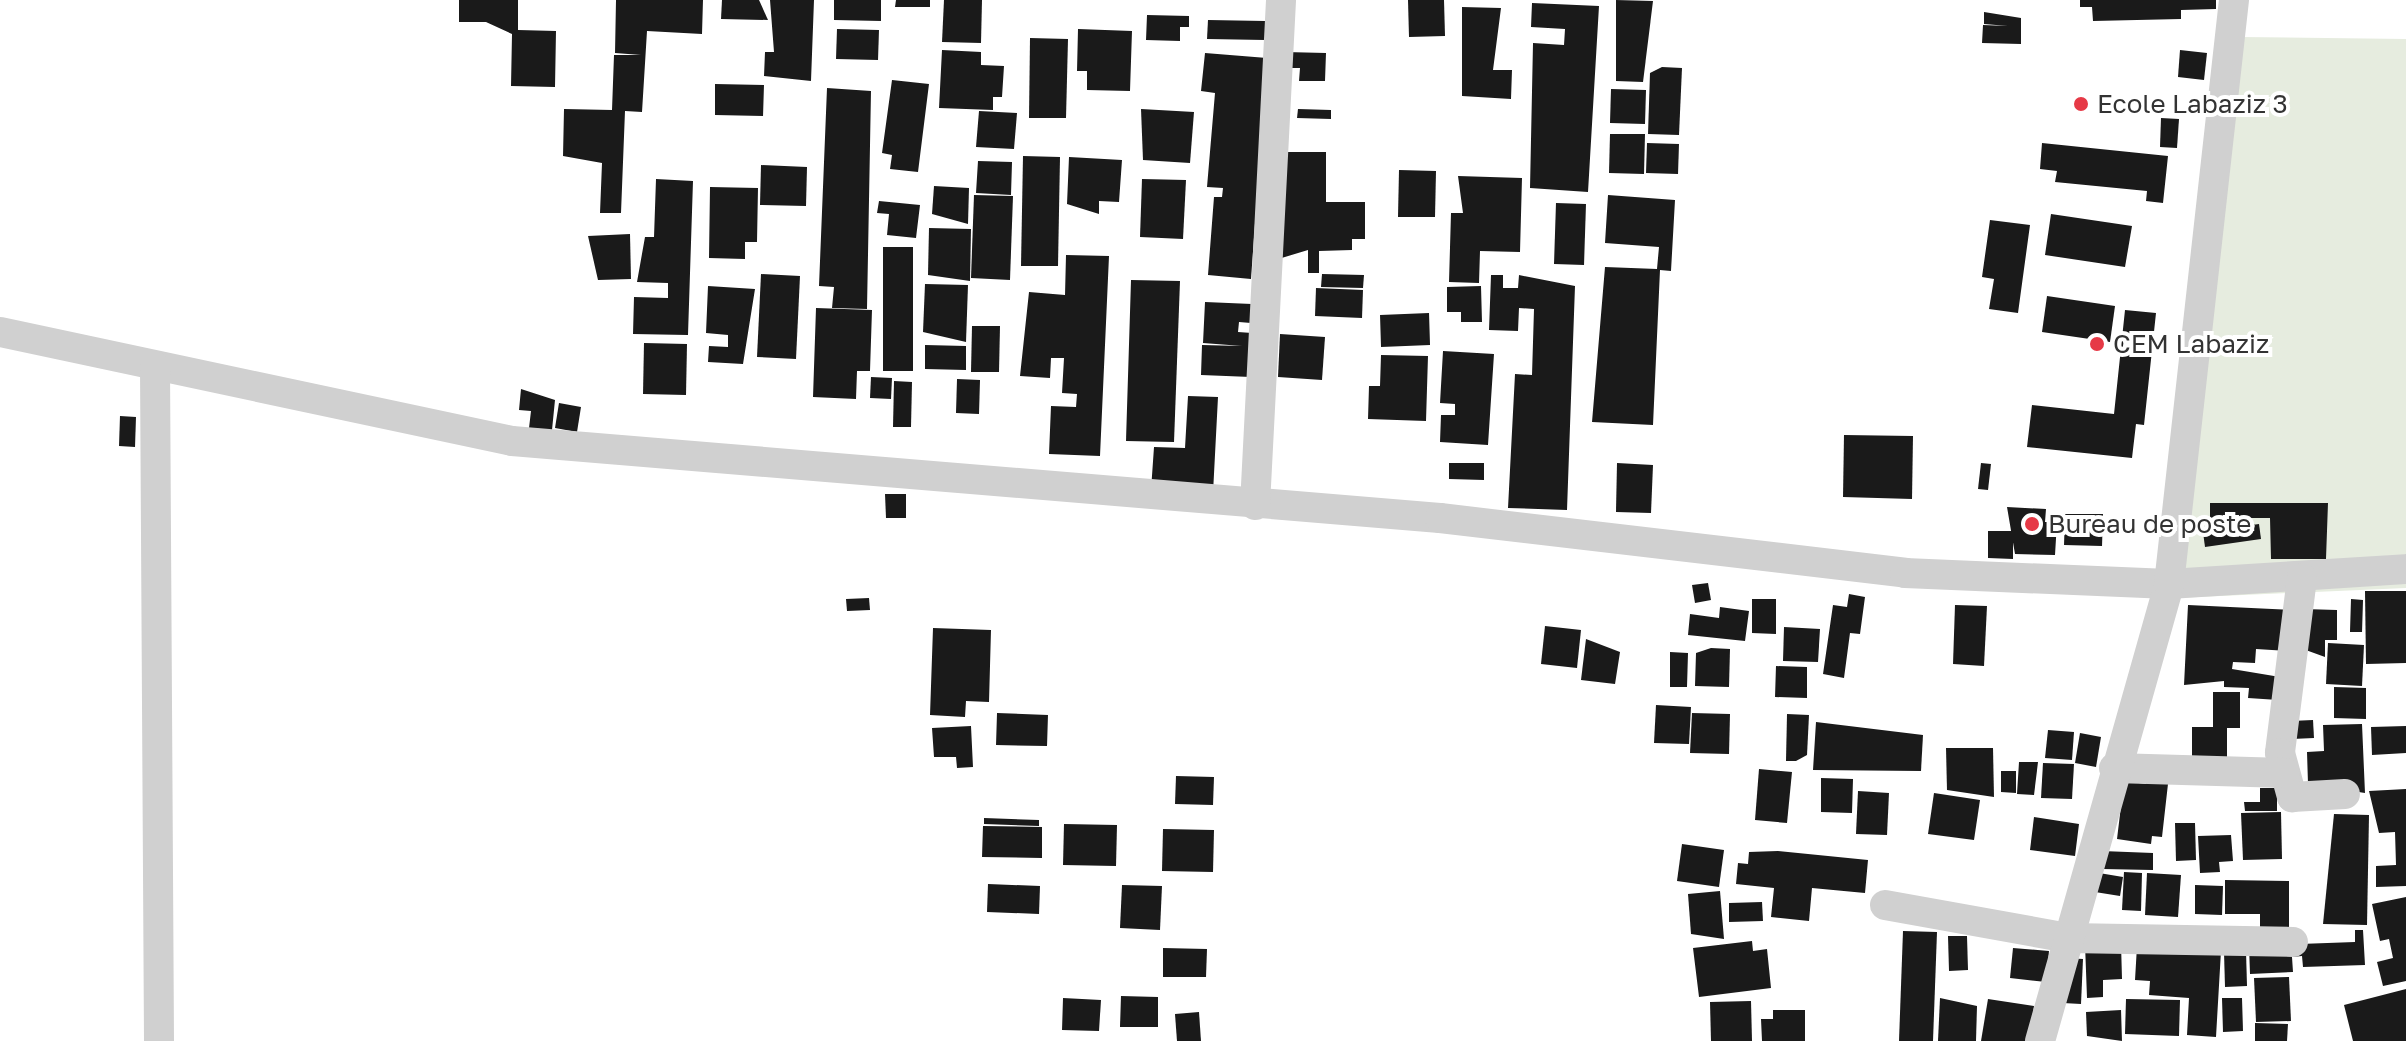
<!DOCTYPE html>
<style>
body{margin:0}
#map{position:relative;width:2406px;height:1041px;overflow:hidden;background:#fff;font-family:"Golos Text",sans-serif}
div>[style]{position:absolute}
[style*='--x']{left:calc(var(--x)*1px);top:calc(var(--y)*1px);width:calc(var(--w)*1px);rotate:calc(var(--a)*1deg)}
.green>*{inset:0;background:#e6ecdf}
.building>*{inset:0;background:#1a1a1a}
.minor>*{height:30px;margin:-15px;padding:0 15px;transform-origin:15px;border-radius:15px;background:#d0d0d0}
.dots>*{width:22px;height:22px;translate:-50% -50%;box-sizing:border-box;border:4px solid #fff;border-radius:50%}
span{translate:-50% -50%;white-space:nowrap;text-align:center;line-height:1.15;-webkit-text-stroke:8px #fff;paint-order:stroke}
.poi-label{font-size:26px;color:#333}
.left{translate:0 -50%;text-align:left}
</style>
<div id="map">
<div class="green">
<div style="clip-path:polygon(2240px 37px,2406px 39px,2406px 588px,2175px 598px)"></div>
</div>
<div class="building">
<div style="clip-path:polygon(459px 0,518px 0,518px 30px,556px 31px,555px 87px,511px 86px,512px 34px,486px 22px,459px 22px)"></div>
<div style="clip-path:polygon(616px 0,703px 0,702px 34px,647px 31px,642px 112px,625px 111px,621px 213px,600px 213px,602px 163px,563px 156px,564px 109px,612px 110px,614px 55px,641px 55px,615px 53px)"></div>
<div style="clip-path:polygon(722px 0,759px 0,768px 20px,721px 19px)"></div>
<div style="clip-path:polygon(770px 0,814px 0,811px 81px,764px 76px,765px 52px,774px 52px)"></div>
<div style="clip-path:polygon(834px 0,881px 0,881px 21px,834px 20px)"></div>
<div style="clip-path:polygon(896px 0,930px 0,930px 7px,895px 7px)"></div>
<div style="clip-path:polygon(944px 0,982px 0,981px 43px,942px 42px)"></div>
<div style="clip-path:polygon(1408px 0,1444px 0,1445px 36px,1409px 37px)"></div>
<div style="clip-path:polygon(1616px 0,1653px 1px,1643px 82px,1616px 81px)"></div>
<div style="clip-path:polygon(2080px 0,2216px 0,2216px 9px,2181px 10px,2181px 19px,2093px 21px,2092px 7px,2080px 7px)"></div>
<div style="clip-path:polygon(1532px 3px,1599px 6px,1588px 192px,1530px 188px,1533px 43px,1564px 45px,1565px 29px,1531px 27px)"></div>
<div style="clip-path:polygon(1462px 7px,1501px 8px,1493px 70px,1512px 70px,1511px 99px,1462px 96px)"></div>
<div style="clip-path:polygon(1984px 12px,2021px 18px,2021px 44px,1982px 43px,1983px 25px,2008px 26px,1984px 24px)"></div>
<div style="clip-path:polygon(1147px 15px,1189px 16px,1189px 27px,1180px 27px,1180px 41px,1146px 40px)"></div>
<div style="clip-path:polygon(1208px 20px,1265px 21px,1265px 40px,1207px 39px)"></div>
<div style="clip-path:polygon(837px 29px,879px 30px,878px 60px,836px 59px)"></div>
<div style="clip-path:polygon(1078px 29px,1132px 31px,1130px 91px,1087px 90px,1087px 71px,1077px 71px)"></div>
<div style="clip-path:polygon(1030px 38px,1068px 39px,1066px 118px,1029px 118px)"></div>
<div style="clip-path:polygon(942px 50px,981px 52px,981px 65px,1004px 66px,1002px 97px,993px 97px,993px 110px,939px 108px)"></div>
<div style="clip-path:polygon(2180px 50px,2207px 53px,2204px 80px,2178px 77px)"></div>
<div style="clip-path:polygon(1285px 52px,1326px 53px,1325px 81px,1299px 81px,1300px 68px,1285px 68px)"></div>
<div style="clip-path:polygon(1205px 53px,1267px 58px,1251px 279px,1208px 275px,1214px 197px,1222px 197px,1223px 188px,1207px 187px,1215px 93px,1201px 91px)"></div>
<div style="clip-path:polygon(1662px 67px,1682px 68px,1679px 135px,1648px 134px,1650px 73px)"></div>
<div style="clip-path:polygon(892px 80px,929px 84px,918px 172px,890px 169px,892px 155px,882px 153px)"></div>
<div style="clip-path:polygon(715px 84px,764px 85px,763px 116px,715px 115px)"></div>
<div style="clip-path:polygon(827px 88px,871px 91px,867px 309px,832px 308px,834px 287px,819px 286px)"></div>
<div style="clip-path:polygon(1611px 89px,1646px 90px,1645px 124px,1610px 123px)"></div>
<div style="clip-path:polygon(1141px 109px,1194px 112px,1190px 163px,1143px 160px)"></div>
<div style="clip-path:polygon(1298px 109px,1331px 110px,1331px 119px,1297px 118px)"></div>
<div style="clip-path:polygon(979px 111px,1017px 113px,1014px 149px,976px 147px)"></div>
<div style="clip-path:polygon(2161px 118px,2179px 119px,2177px 148px,2160px 147px)"></div>
<div style="clip-path:polygon(1610px 134px,1645px 134px,1644px 174px,1609px 173px)"></div>
<div style="clip-path:polygon(1647px 143px,1679px 144px,1678px 174px,1646px 173px)"></div>
<div style="clip-path:polygon(2042px 143px,2168px 156px,2163px 203px,2146px 201px,2147px 191px,2055px 182px,2057px 171px,2040px 169px)"></div>
<div style="clip-path:polygon(1275px 152px,1326px 152px,1326px 202px,1365px 202px,1365px 239px,1352px 239px,1352px 250px,1319px 251px,1319px 273px,1308px 273px,1308px 250px,1275px 260px)"></div>
<div style="clip-path:polygon(1023px 156px,1060px 157px,1058px 266px,1021px 266px)"></div>
<div style="clip-path:polygon(1069px 157px,1122px 160px,1119px 202px,1099px 201px,1099px 214px,1067px 204px)"></div>
<div style="clip-path:polygon(978px 161px,1012px 162px,1011px 195px,976px 193px)"></div>
<div style="clip-path:polygon(761px 165px,807px 167px,806px 206px,760px 205px)"></div>
<div style="clip-path:polygon(1399px 170px,1436px 171px,1435px 217px,1398px 217px)"></div>
<div style="clip-path:polygon(1458px 176px,1522px 178px,1520px 252px,1480px 251px,1479px 283px,1449px 282px,1451px 213px,1463px 213px)"></div>
<div style="clip-path:polygon(656px 179px,693px 181px,688px 335px,633px 334px,634px 297px,668px 298px,668px 283px,637px 282px,645px 237px,654px 237px)"></div>
<div style="clip-path:polygon(1142px 179px,1186px 180px,1183px 239px,1140px 237px)"></div>
<div style="clip-path:polygon(934px 186px,969px 188px,968px 224px,932px 214px)"></div>
<div style="clip-path:polygon(710px 187px,758px 188px,757px 242px,745px 242px,745px 259px,709px 258px)"></div>
<div style="clip-path:polygon(974px 195px,1013px 196px,1010px 280px,971px 278px)"></div>
<div style="clip-path:polygon(1608px 195px,1675px 200px,1671px 271px,1660px 270px,1653px 425px,1592px 422px,1605px 267px,1657px 269px,1659px 247px,1605px 243px)"></div>
<div style="clip-path:polygon(879px 201px,920px 205px,916px 238px,887px 235px,889px 214px,877px 213px)"></div>
<div style="clip-path:polygon(1556px 203px,1586px 204px,1584px 265px,1554px 264px)"></div>
<div style="clip-path:polygon(2051px 214px,2132px 226px,2125px 267px,2045px 255px)"></div>
<div style="clip-path:polygon(1990px 220px,2030px 225px,2018px 313px,1989px 309px,1994px 279px,1982px 277px)"></div>
<div style="clip-path:polygon(929px 228px,971px 229px,970px 281px,928px 275px)"></div>
<div style="clip-path:polygon(630px 234px,631px 279px,598px 280px,588px 236px)"></div>
<div style="clip-path:polygon(883px 247px,913px 247px,913px 371px,883px 371px)"></div>
<div style="clip-path:polygon(1066px 255px,1109px 256px,1100px 456px,1049px 454px,1051px 406px,1076px 407px,1077px 394px,1062px 393px,1064px 358px,1051px 358px,1050px 378px,1020px 376px,1029px 292px,1065px 295px)"></div>
<div style="clip-path:polygon(761px 274px,800px 276px,796px 359px,757px 357px)"></div>
<div style="clip-path:polygon(1322px 274px,1364px 275px,1363px 288px,1321px 287px)"></div>
<div style="clip-path:polygon(1491px 275px,1503px 275px,1503px 288px,1518px 288px,1519px 275px,1575px 286px,1567px 510px,1508px 508px,1515px 374px,1532px 375px,1534px 309px,1519px 308px,1518px 331px,1489px 330px)"></div>
<div style="clip-path:polygon(1131px 280px,1180px 281px,1174px 442px,1126px 441px)"></div>
<div style="clip-path:polygon(925px 284px,968px 285px,966px 342px,923px 332px)"></div>
<div style="clip-path:polygon(708px 286px,755px 289px,743px 364px,708px 362px,709px 346px,728px 347px,728px 335px,706px 333px)"></div>
<div style="clip-path:polygon(1481px 286px,1482px 322px,1461px 322px,1461px 312px,1447px 312px,1447px 287px)"></div>
<div style="clip-path:polygon(1316px 288px,1363px 290px,1362px 318px,1315px 316px)"></div>
<div style="clip-path:polygon(2047px 296px,2115px 306px,2110px 342px,2042px 332px)"></div>
<div style="clip-path:polygon(1205px 302px,1252px 304px,1251px 323px,1239px 322px,1238px 332px,1252px 333px,1251px 377px,1201px 375px,1202px 345px,1242px 346px,1203px 343px)"></div>
<div style="clip-path:polygon(816px 308px,872px 310px,870px 371px,857px 371px,856px 399px,813px 397px)"></div>
<div style="clip-path:polygon(2125px 310px,2156px 313px,2144px 425px,2136px 424px,2132px 458px,2027px 447px,2032px 405px,2114px 414px)"></div>
<div style="clip-path:polygon(1429px 313px,1430px 345px,1381px 347px,1380px 315px)"></div>
<div style="clip-path:polygon(972px 326px,1000px 326px,999px 372px,971px 372px)"></div>
<div style="clip-path:polygon(1280px 334px,1325px 337px,1322px 380px,1278px 377px)"></div>
<div style="clip-path:polygon(644px 343px,687px 344px,686px 395px,643px 394px)"></div>
<div style="clip-path:polygon(925px 345px,966px 346px,966px 370px,925px 369px)"></div>
<div style="clip-path:polygon(1443px 351px,1494px 354px,1488px 445px,1440px 442px,1441px 415px,1455px 415px,1455px 404px,1440px 403px)"></div>
<div style="clip-path:polygon(1381px 355px,1428px 356px,1426px 421px,1368px 419px,1369px 386px,1380px 386px)"></div>
<div style="clip-path:polygon(871px 377px,892px 378px,891px 399px,870px 398px)"></div>
<div style="clip-path:polygon(957px 379px,980px 380px,979px 414px,956px 413px)"></div>
<div style="clip-path:polygon(894px 381px,912px 382px,911px 427px,893px 427px)"></div>
<div style="clip-path:polygon(521px 389px,555px 400px,552px 430px,529px 428px,531px 411px,519px 410px)"></div>
<div style="clip-path:polygon(1188px 396px,1218px 397px,1213px 493px,1151px 490px,1154px 447px,1185px 448px)"></div>
<div style="clip-path:polygon(559px 403px,581px 407px,577px 432px,555px 428px)"></div>
<div style="clip-path:polygon(120px 416px,136px 417px,135px 447px,119px 446px)"></div>
<div style="clip-path:polygon(1844px 435px,1913px 436px,1912px 499px,1843px 497px)"></div>
<div style="clip-path:polygon(1449px 463px,1484px 463px,1484px 480px,1449px 479px)"></div>
<div style="clip-path:polygon(1617px 463px,1653px 465px,1651px 513px,1616px 512px)"></div>
<div style="clip-path:polygon(1981px 463px,1991px 464px,1988px 490px,1978px 489px)"></div>
<div style="clip-path:polygon(885px 494px,906px 494px,906px 518px,886px 518px)"></div>
<div style="clip-path:polygon(2210px 503px,2328px 503px,2326px 559px,2271px 559px,2270px 518px,2210px 518px)"></div>
<div style="clip-path:polygon(2007px 507px,2046px 509px,2045px 522px,2057px 522px,2055px 555px,2015px 554px)"></div>
<div style="clip-path:polygon(2065px 514px,2103px 514px,2102px 546px,2064px 545px)"></div>
<div style="clip-path:polygon(2259px 524px,2261px 539px,2205px 547px,2203px 532px)"></div>
<div style="clip-path:polygon(1988px 531px,2013px 531px,2013px 559px,1988px 558px)"></div>
<div style="clip-path:polygon(1708px 583px,1711px 600px,1695px 603px,1692px 585px)"></div>
<div style="clip-path:polygon(2365px 591px,2406px 591px,2406px 663px,2366px 664px)"></div>
<div style="clip-path:polygon(1849px 594px,1865px 597px,1860px 634px,1850px 633px,1844px 678px,1823px 674px,1833px 605px,1847px 607px)"></div>
<div style="clip-path:polygon(869px 598px,870px 610px,847px 611px,846px 599px)"></div>
<div style="clip-path:polygon(1752px 599px,1776px 599px,1776px 634px,1752px 633px)"></div>
<div style="clip-path:polygon(2351px 599px,2363px 600px,2362px 632px,2350px 632px)"></div>
<div style="clip-path:polygon(1955px 605px,1987px 606px,1984px 666px,1953px 664px)"></div>
<div style="clip-path:polygon(2188px 605px,2292px 610px,2290px 651px,2256px 649px,2255px 663px,2233px 662px,2232px 669px,2280px 677px,2278px 700px,2248px 698px,2249px 688px,2224px 687px,2224px 681px,2184px 685px)"></div>
<div style="clip-path:polygon(1720px 607px,1749px 611px,1745px 641px,1688px 635px,1690px 614px,1719px 618px)"></div>
<div style="clip-path:polygon(2304px 609px,2337px 610px,2337px 640px,2325px 640px,2325px 657px,2303px 649px)"></div>
<div style="clip-path:polygon(1545px 626px,1581px 630px,1577px 668px,1541px 664px)"></div>
<div style="clip-path:polygon(1784px 627px,1820px 629px,1818px 662px,1783px 661px)"></div>
<div style="clip-path:polygon(933px 628px,991px 630px,989px 702px,966px 701px,965px 717px,930px 715px)"></div>
<div style="clip-path:polygon(1586px 639px,1620px 652px,1615px 684px,1581px 680px)"></div>
<div style="clip-path:polygon(2328px 643px,2364px 645px,2362px 686px,2326px 684px)"></div>
<div style="clip-path:polygon(1711px 648px,1730px 649px,1729px 687px,1695px 686px,1696px 653px)"></div>
<div style="clip-path:polygon(1670px 652px,1688px 653px,1687px 687px,1670px 687px)"></div>
<div style="clip-path:polygon(1776px 666px,1807px 667px,1807px 698px,1775px 697px)"></div>
<div style="clip-path:polygon(2334px 687px,2366px 688px,2366px 719px,2334px 718px)"></div>
<div style="clip-path:polygon(2213px 692px,2240px 692px,2240px 728px,2227px 728px,2227px 763px,2192px 757px,2192px 727px,2213px 727px)"></div>
<div style="clip-path:polygon(1656px 705px,1691px 707px,1689px 744px,1654px 743px)"></div>
<div style="clip-path:polygon(997px 713px,1048px 715px,1047px 746px,996px 745px)"></div>
<div style="clip-path:polygon(1692px 713px,1730px 714px,1729px 754px,1690px 753px)"></div>
<div style="clip-path:polygon(1787px 714px,1809px 715px,1807px 755px,1796px 761px,1786px 761px)"></div>
<div style="clip-path:polygon(2313px 720px,2314px 738px,2292px 739px,2291px 721px)"></div>
<div style="clip-path:polygon(1816px 722px,1923px 735px,1921px 771px,1813px 770px)"></div>
<div style="clip-path:polygon(2362px 724px,2365px 793px,2308px 784px,2307px 752px,2324px 751px,2323px 725px)"></div>
<div style="clip-path:polygon(971px 726px,973px 767px,957px 768px,956px 757px,934px 757px,932px 728px)"></div>
<div style="clip-path:polygon(2406px 726px,2406px 753px,2372px 755px,2371px 727px)"></div>
<div style="clip-path:polygon(2048px 730px,2074px 732px,2072px 760px,2045px 758px)"></div>
<div style="clip-path:polygon(2080px 733px,2101px 737px,2096px 767px,2075px 763px)"></div>
<div style="clip-path:polygon(1946px 748px,1993px 748px,1994px 797px,1947px 790px)"></div>
<div style="clip-path:polygon(2019px 762px,2038px 762px,2034px 795px,2017px 794px)"></div>
<div style="clip-path:polygon(2043px 763px,2074px 764px,2072px 799px,2041px 798px)"></div>
<div style="clip-path:polygon(1759px 769px,1792px 772px,1787px 823px,1755px 820px)"></div>
<div style="clip-path:polygon(2001px 771px,2016px 771px,2016px 793px,2001px 792px)"></div>
<div style="clip-path:polygon(2147px 773px,2169px 775px,2162px 837px,2152px 836px,2151px 844px,2117px 839px,2124px 781px,2146px 784px)"></div>
<div style="clip-path:polygon(1176px 776px,1214px 777px,1213px 805px,1175px 804px)"></div>
<div style="clip-path:polygon(1821px 778px,1853px 779px,1852px 813px,1821px 812px)"></div>
<div style="clip-path:polygon(2260px 788px,2277px 788px,2277px 811px,2245px 811px,2244px 802px,2260px 802px)"></div>
<div style="clip-path:polygon(2406px 789px,2406px 886px,2376px 887px,2376px 866px,2396px 865px,2395px 832px,2379px 833px,2369px 791px)"></div>
<div style="clip-path:polygon(1858px 791px,1889px 793px,1887px 835px,1856px 834px)"></div>
<div style="clip-path:polygon(1934px 793px,1980px 800px,1974px 840px,1928px 834px)"></div>
<div style="clip-path:polygon(2281px 812px,2282px 859px,2243px 860px,2241px 813px)"></div>
<div style="clip-path:polygon(2334px 814px,2369px 815px,2367px 925px,2323px 924px)"></div>
<div style="clip-path:polygon(2034px 817px,2079px 824px,2075px 856px,2030px 850px)"></div>
<div style="clip-path:polygon(984px 818px,1039px 820px,1039px 826px,984px 824px)"></div>
<div style="clip-path:polygon(2175px 823px,2195px 823px,2196px 860px,2176px 861px)"></div>
<div style="clip-path:polygon(1064px 824px,1117px 825px,1116px 866px,1063px 865px)"></div>
<div style="clip-path:polygon(983px 826px,1042px 827px,1042px 858px,982px 857px)"></div>
<div style="clip-path:polygon(1163px 829px,1214px 830px,1213px 872px,1162px 871px)"></div>
<div style="clip-path:polygon(2231px 835px,2233px 861px,2219px 862px,2220px 872px,2200px 873px,2198px 836px)"></div>
<div style="clip-path:polygon(1682px 844px,1724px 850px,1719px 887px,1677px 881px)"></div>
<div style="clip-path:polygon(1778px 851px,1868px 860px,1865px 893px,1812px 888px,1809px 921px,1771px 917px,1774px 888px,1736px 884px,1738px 863px,1748px 864px,1749px 852px)"></div>
<div style="clip-path:polygon(2102px 851px,2153px 853px,2153px 870px,2102px 869px)"></div>
<div style="clip-path:polygon(2124px 872px,2142px 873px,2141px 911px,2122px 910px)"></div>
<div style="clip-path:polygon(2099px 873px,2123px 877px,2120px 896px,2095px 892px)"></div>
<div style="clip-path:polygon(2147px 873px,2181px 875px,2178px 917px,2145px 915px)"></div>
<div style="clip-path:polygon(2225px 880px,2289px 881px,2289px 935px,2260px 935px,2260px 914px,2225px 914px)"></div>
<div style="clip-path:polygon(988px 884px,1040px 886px,1039px 914px,987px 912px)"></div>
<div style="clip-path:polygon(1122px 885px,1162px 886px,1160px 930px,1120px 928px)"></div>
<div style="clip-path:polygon(2195px 885px,2223px 886px,2222px 915px,2195px 914px)"></div>
<div style="clip-path:polygon(1720px 891px,1724px 939px,1691px 934px,1688px 894px)"></div>
<div style="clip-path:polygon(2406px 897px,2406px 981px,2383px 986px,2377px 962px,2393px 958px,2389px 939px,2380px 941px,2372px 904px)"></div>
<div style="clip-path:polygon(1762px 902px,1763px 921px,1729px 922px,1729px 903px)"></div>
<div style="clip-path:polygon(2355px 930px,2363px 930px,2365px 965px,2303px 967px,2302px 956px,2292px 957px,2293px 972px,2250px 974px,2249px 946px,2355px 942px)"></div>
<div style="clip-path:polygon(1903px 931px,1937px 932px,1933px 1041px,1899px 1041px)"></div>
<div style="clip-path:polygon(1948px 936px,1967px 936px,1968px 970px,1949px 971px)"></div>
<div style="clip-path:polygon(1752px 941px,1753px 951px,1767px 949px,1771px 988px,1699px 997px,1693px 948px)"></div>
<div style="clip-path:polygon(2121px 943px,2122px 979px,2103px 980px,2103px 997px,2087px 998px,2085px 944px)"></div>
<div style="clip-path:polygon(2137px 946px,2221px 951px,2216px 1037px,2187px 1035px,2189px 998px,2149px 995px,2150px 981px,2135px 980px)"></div>
<div style="clip-path:polygon(1163px 948px,1207px 949px,1206px 977px,1163px 977px)"></div>
<div style="clip-path:polygon(2013px 948px,2049px 951px,2046px 982px,2010px 978px)"></div>
<div style="clip-path:polygon(2246px 951px,2247px 986px,2225px 987px,2224px 952px)"></div>
<div style="clip-path:polygon(2065px 958px,2083px 959px,2081px 1004px,2063px 1003px)"></div>
<div style="clip-path:polygon(2289px 977px,2291px 1021px,2256px 1022px,2254px 978px)"></div>
<div style="clip-path:polygon(2406px 989px,2406px 1041px,2353px 1041px,2344px 1005px)"></div>
<div style="clip-path:polygon(1121px 996px,1158px 997px,1158px 1027px,1120px 1027px)"></div>
<div style="clip-path:polygon(1063px 998px,1101px 1000px,1099px 1031px,1062px 1030px)"></div>
<div style="clip-path:polygon(1940px 998px,1977px 1006px,1976px 1041px,1938px 1041px)"></div>
<div style="clip-path:polygon(2222px 998px,2242px 998px,2243px 1031px,2223px 1032px)"></div>
<div style="clip-path:polygon(1988px 999px,2034px 1006px,2029px 1041px,1981px 1041px)"></div>
<div style="clip-path:polygon(2126px 999px,2180px 1000px,2179px 1036px,2125px 1034px)"></div>
<div style="clip-path:polygon(1751px 1001px,1752px 1041px,1711px 1041px,1710px 1002px)"></div>
<div style="clip-path:polygon(1773px 1010px,1805px 1010px,1805px 1041px,1762px 1041px,1761px 1019px,1773px 1019px)"></div>
<div style="clip-path:polygon(2121px 1010px,2122px 1041px,2087px 1036px,2086px 1012px)"></div>
<div style="clip-path:polygon(1199px 1012px,1201px 1041px,1177px 1041px,1175px 1014px)"></div>
<div style="clip-path:polygon(2255px 1023px,2288px 1024px,2287px 1041px,2255px 1041px)"></div>
</div>
<div class="minor">
<div style="--x:0;--y:332;--w:523;--a:12.02"></div>
<div style="--x:512;--y:441;--w:931;--a:4.74"></div>
<div style="--x:1440;--y:518;--w:468;--a:6.7"></div>
<div style="--x:1905;--y:573;--w:264;--a:2.4"></div>
<div style="--x:2169;--y:584;--w:237;--a:-3.6"></div>
<div style="--x:155;--y:367;--w:674;--a:89.66"></div>
<div style="--x:1255;--y:505;--w:506;--a:-87.05"></div>
<div style="--x:2302;--y:578;--w:176;--a:97.2"></div>
<div style="--x:2280;--y:753;--w:46;--a:74.7"></div>
<div style="--x:2292;--y:797;--w:53;--a:-3.2"></div>
<div style="--x:2114;--y:768;--w:171;--a:1.7"></div>
<div style="--x:1885;--y:905;--w:186;--a:10.2"></div>
<div style="--x:2068;--y:938;--w:225;--a:1"></div>
<div style="--x:2040;--y:1041;--w:475;--a:-74.2"></div>
<div style="--x:2169;--y:584;--w:588;--a:-83.65"></div>
</div>
<div class="dots">
<div style="left:2081px;top:104px;background:#e63946"></div>
<div style="left:2097px;top:344px;background:#e63946"></div>
<div style="left:2032px;top:524px;background:#e63946"></div>
</div>
<div class="poi-label">
<span class="left" style="left:2097px;top:104px">Ecole Labaziz 3</span>
<span class="left" style="left:2113px;top:344px">CEM Labaziz</span>
<span class="left" style="left:2048px;top:524px">Bureau de poste</span>
</div>
</div>
